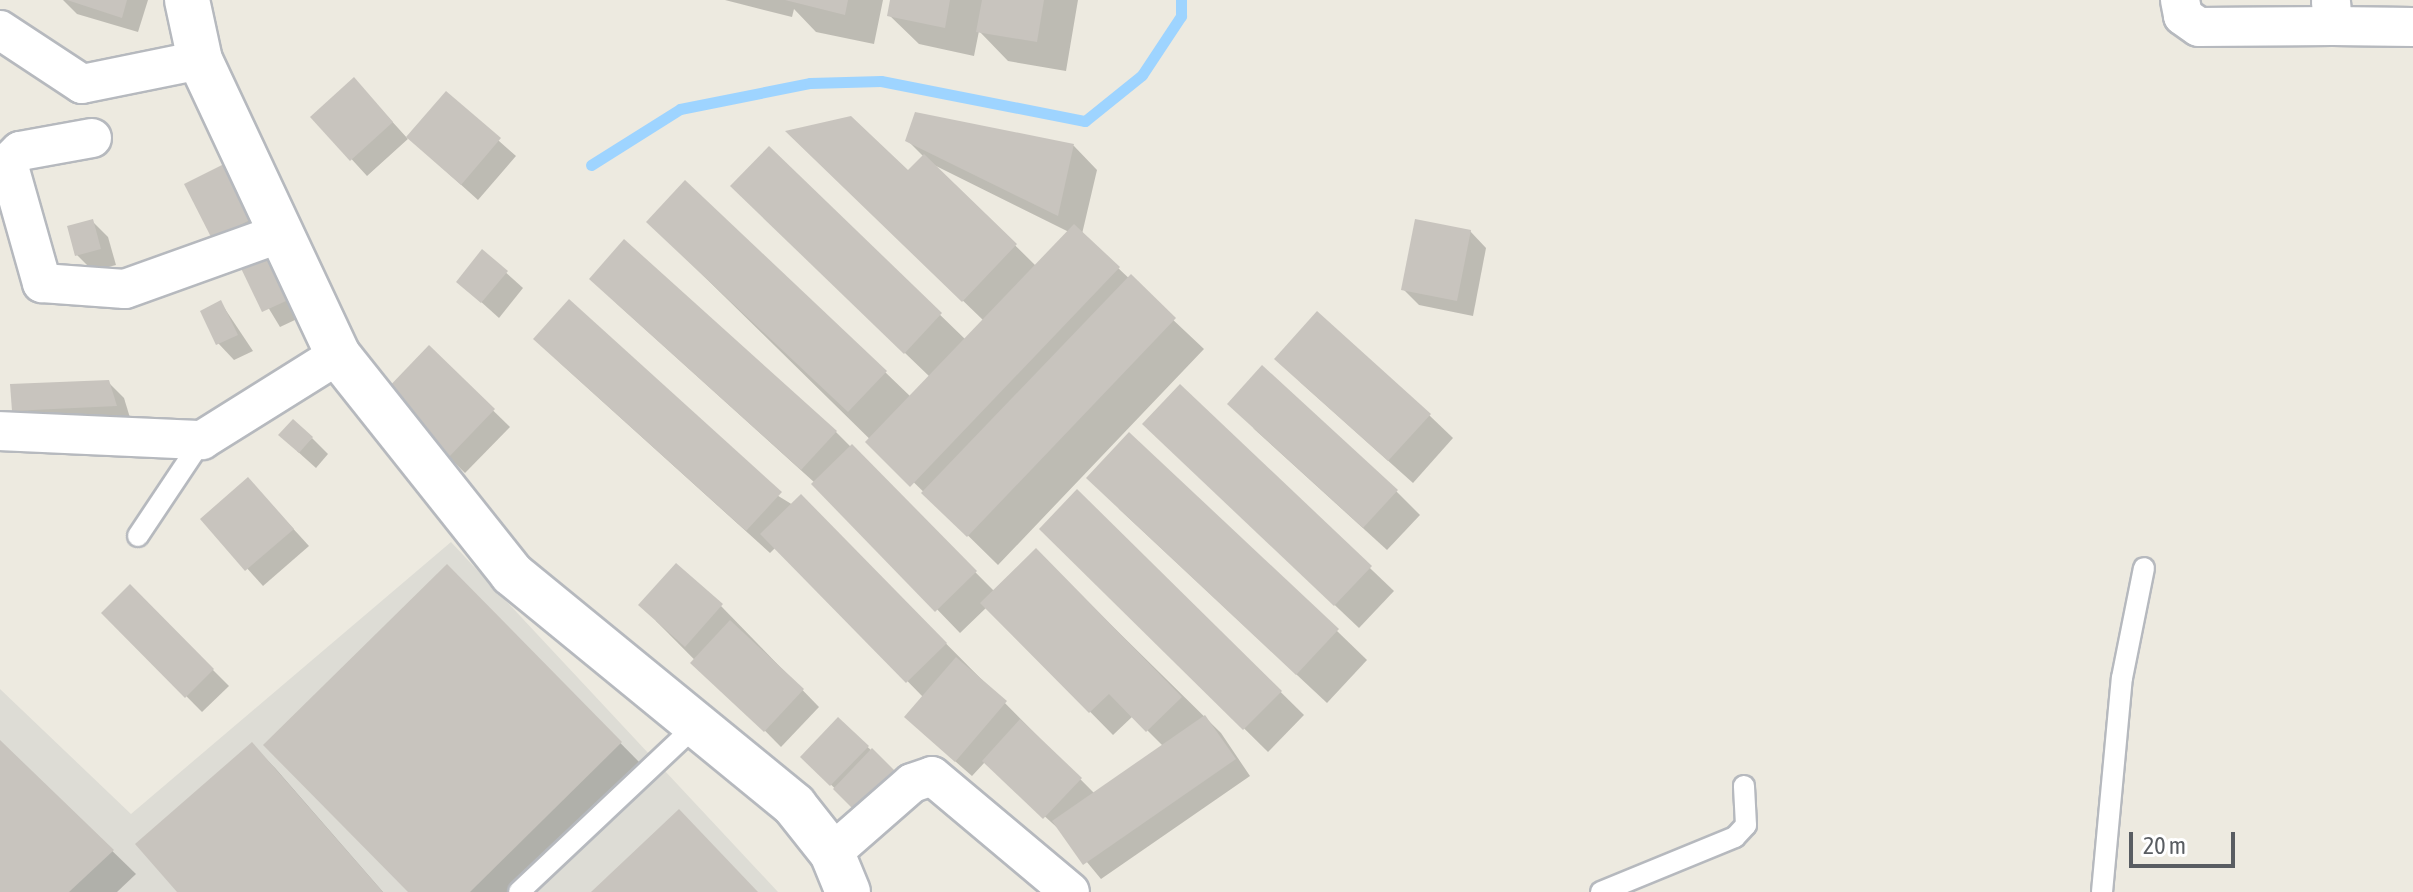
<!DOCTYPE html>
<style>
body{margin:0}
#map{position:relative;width:2413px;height:892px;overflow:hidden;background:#edeae0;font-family:"Asap Condensed",sans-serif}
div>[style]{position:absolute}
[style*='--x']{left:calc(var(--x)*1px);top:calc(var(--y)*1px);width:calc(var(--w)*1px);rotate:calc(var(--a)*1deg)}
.industrial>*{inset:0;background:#dddcd5}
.shadow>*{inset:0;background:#0003}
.stream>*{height:11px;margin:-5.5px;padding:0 5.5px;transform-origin:5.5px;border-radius:5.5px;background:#9ed4ff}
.building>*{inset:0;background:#c8c4be}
.roads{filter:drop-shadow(2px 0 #b6b9be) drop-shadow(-2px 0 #b6b9be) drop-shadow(0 2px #b6b9be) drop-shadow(0 -2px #b6b9be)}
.service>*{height:20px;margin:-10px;padding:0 10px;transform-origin:10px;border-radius:10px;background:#fff}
.minor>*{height:38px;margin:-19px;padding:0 19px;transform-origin:19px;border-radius:19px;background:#fff}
.tertiary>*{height:44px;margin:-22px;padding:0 22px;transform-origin:22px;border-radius:22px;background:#fff}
span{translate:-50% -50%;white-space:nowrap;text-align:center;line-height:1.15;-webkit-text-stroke:7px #fff;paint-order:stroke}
.scale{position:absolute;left:2129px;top:832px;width:106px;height:36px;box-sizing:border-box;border:4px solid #595d62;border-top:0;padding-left:10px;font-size:24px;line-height:28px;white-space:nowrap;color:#595d62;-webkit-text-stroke:6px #fff;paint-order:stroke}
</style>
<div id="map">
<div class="industrial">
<div style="clip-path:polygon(451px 542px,778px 892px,0 892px,0 689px,131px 814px)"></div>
</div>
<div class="shadow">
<div style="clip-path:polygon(63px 0,148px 0,138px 32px,77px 14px)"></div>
<div style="clip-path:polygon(725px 0,883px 0,874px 44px,816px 32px,794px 9px,792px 17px)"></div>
<div style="clip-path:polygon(892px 0,1078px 0,1066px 71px,1008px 61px,979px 31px,974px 56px,919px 44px,889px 15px)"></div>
<div style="clip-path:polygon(446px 94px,516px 156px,478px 200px,409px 138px,367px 176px,313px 117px,369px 96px,408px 139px)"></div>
<div style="clip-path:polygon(evenodd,916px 115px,1074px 146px,1097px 170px,1082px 234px,1204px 349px,998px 565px,672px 245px,885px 372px,911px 397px,930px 377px,756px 210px,769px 149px,966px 340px,984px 321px,812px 155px,908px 173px,924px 157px,907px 140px,916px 115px,934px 165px,1069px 232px,1036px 266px,934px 165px)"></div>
<div style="clip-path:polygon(230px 163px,272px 232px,214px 238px)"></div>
<div style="clip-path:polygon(92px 221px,108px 237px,116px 265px,93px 271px,77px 255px)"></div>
<div style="clip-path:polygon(1470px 231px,1486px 248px,1473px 316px,1419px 305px,1403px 289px)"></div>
<div style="clip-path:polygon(483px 252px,523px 288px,499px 318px,459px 282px)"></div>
<div style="clip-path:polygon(240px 261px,314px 311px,280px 327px)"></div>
<div style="clip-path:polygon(615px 302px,836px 432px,995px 592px,1036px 551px,1221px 733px,1250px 776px,1101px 879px,1062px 832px,985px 762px,972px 776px,923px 733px,923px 697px,776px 547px,770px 553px,559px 362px,793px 505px,801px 497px,1095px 794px,1163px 746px,1133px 716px,1113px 735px,987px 607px,960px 633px,815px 483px)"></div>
<div style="clip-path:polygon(221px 303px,253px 351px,234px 360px,218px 343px)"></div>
<div style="clip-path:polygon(429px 348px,510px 427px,465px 473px,385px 394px)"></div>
<div style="clip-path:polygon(108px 382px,124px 398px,131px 421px,30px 426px,14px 410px)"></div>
<div style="clip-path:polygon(1300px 382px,1429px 415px,1453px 438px,1413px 483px)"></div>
<div style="clip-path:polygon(1180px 387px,1394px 591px,1359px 628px,1168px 447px)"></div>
<div style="clip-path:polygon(1253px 428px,1396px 491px,1420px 515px,1387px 550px)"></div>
<div style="clip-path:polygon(312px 438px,328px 454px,316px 468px,297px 451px)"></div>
<div style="clip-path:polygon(248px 479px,309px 546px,263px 586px,203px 519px)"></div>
<div style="clip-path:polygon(1077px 492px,1304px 715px,1268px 752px,1042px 529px)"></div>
<div style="clip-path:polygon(1118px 508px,1337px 631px,1367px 660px,1327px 703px)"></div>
<div style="clip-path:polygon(447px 567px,644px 767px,517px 892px,411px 892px)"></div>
<div style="clip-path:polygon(130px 587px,229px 686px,202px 712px,104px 613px)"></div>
<div style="clip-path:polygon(721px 606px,819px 707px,781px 747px,656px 621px)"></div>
<div style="clip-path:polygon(838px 720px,872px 751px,877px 830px,803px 757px)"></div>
<div style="clip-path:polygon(0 742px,136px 874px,117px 892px,0 892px)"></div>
<div style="clip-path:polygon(252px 745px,275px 768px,383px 892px,180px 892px)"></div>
</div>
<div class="stream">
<div style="--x:591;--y:165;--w:105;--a:-32.2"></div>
<div style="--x:680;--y:109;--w:133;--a:-11.3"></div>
<div style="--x:810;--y:83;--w:71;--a:-1.6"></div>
<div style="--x:881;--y:81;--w:208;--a:11.1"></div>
<div style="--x:1085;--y:121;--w:73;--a:-38.9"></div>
<div style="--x:1142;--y:75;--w:71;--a:-56.5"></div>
<div style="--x:1181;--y:16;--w:16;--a:-90"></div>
</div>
<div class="building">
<div style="clip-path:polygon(67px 0,127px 0,122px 18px)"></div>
<div style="clip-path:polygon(785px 0,848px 0,845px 15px)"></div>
<div style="clip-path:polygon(890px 0,950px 0,945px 28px,887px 16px)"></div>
<div style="clip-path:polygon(982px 0,1044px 0,1037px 42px,976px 32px)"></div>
<div style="clip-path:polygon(354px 77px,393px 122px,350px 161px,310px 117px)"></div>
<div style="clip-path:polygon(446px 91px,501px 138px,461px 185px,406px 137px)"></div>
<div style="clip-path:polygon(915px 112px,1074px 144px,1058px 216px,905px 141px)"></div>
<div style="clip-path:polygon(851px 116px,908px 170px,924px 154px,1017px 244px,962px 302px,785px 131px)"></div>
<div style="clip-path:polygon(769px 146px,942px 313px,904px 354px,730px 186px)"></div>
<div style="clip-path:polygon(230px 161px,258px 216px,212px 239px,184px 184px)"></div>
<div style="clip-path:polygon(685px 180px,887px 371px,848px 412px,646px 222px)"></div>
<div style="clip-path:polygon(93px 219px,101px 249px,75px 256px,67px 226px)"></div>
<div style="clip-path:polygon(1415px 219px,1471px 230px,1457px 301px,1401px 290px)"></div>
<div style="clip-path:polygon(1074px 224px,1120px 267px,910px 487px,865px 442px)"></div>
<div style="clip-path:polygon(624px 239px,837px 431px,801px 470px,589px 279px)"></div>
<div style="clip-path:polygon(274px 242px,299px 295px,262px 312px,237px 260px)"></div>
<div style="clip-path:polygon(482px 249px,508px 271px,481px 303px,456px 282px)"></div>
<div style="clip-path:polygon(1131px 274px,1176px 318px,967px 537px,921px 493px)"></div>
<div style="clip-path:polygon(569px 299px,782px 492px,746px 531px,533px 339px)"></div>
<div style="clip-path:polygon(221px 300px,238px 335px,216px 345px,200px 311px)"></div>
<div style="clip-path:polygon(1317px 311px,1431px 414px,1388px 461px,1274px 359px)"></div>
<div style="clip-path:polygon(429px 345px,495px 409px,447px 459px,382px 394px)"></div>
<div style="clip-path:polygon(1262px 365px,1398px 490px,1363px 528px,1227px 404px)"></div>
<div style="clip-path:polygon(109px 380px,117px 406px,12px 411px,10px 384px)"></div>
<div style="clip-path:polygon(1180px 384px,1372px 566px,1334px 606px,1142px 424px)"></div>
<div style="clip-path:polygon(293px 419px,313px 437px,299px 453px,278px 435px)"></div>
<div style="clip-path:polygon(1129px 432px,1339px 629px,1296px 675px,1086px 478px)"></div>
<div style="clip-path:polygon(852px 444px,977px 571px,935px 612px,811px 484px)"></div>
<div style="clip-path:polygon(248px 477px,294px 529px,245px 571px,200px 519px)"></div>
<div style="clip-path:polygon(1077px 489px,1282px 691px,1243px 730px,1039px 529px)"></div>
<div style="clip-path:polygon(801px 494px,947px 643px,906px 683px,760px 534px)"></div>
<div style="clip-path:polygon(1036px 548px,1182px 697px,1146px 732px,1109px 694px,1089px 713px,980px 603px)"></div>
<div style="clip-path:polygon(676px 563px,723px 604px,685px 647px,638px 605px)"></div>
<div style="clip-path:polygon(447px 564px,622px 742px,470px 892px,408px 892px,263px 745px)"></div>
<div style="clip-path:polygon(130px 584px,214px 669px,185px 698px,101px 613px)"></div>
<div style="clip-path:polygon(730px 620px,804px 689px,764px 732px,690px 663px)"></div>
<div style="clip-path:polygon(956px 657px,1007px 701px,955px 762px,904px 717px)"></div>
<div style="clip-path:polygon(1205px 715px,1236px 759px,1083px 865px,1052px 821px)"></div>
<div style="clip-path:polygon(838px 717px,869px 746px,830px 786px,800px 757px)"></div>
<div style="clip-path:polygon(1020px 719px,1082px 778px,1043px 819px,982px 761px)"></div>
<div style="clip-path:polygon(0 740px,114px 850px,69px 892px,0 892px)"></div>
<div style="clip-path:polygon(252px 742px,383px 892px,177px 892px,135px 844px)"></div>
<div style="clip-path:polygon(872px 748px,899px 775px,860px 816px,833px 789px)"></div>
<div style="clip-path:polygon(679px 809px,758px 892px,591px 892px)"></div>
</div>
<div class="roads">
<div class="service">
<div style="--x:138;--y:536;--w:115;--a:-56.3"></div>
<div style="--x:519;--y:892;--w:245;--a:-43.3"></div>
<div style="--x:1601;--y:892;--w:145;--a:-22.3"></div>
<div style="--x:1735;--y:837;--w:16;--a:-47"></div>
<div style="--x:1746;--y:825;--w:39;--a:-93"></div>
<div style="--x:2102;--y:892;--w:215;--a:-84.7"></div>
<div style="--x:2122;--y:678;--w:112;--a:-78.7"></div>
</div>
<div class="minor">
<div style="--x:2180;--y:0;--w:16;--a:79"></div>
<div style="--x:2183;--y:16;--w:19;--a:35"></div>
<div style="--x:2199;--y:27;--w:134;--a:-0.4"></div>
<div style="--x:2331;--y:2;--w:24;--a:85"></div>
<div style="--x:2333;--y:26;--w:80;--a:0.7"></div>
<div style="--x:0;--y:30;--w:98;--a:33.4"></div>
<div style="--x:82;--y:84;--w:120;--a:-11.5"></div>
<div style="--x:92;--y:138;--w:73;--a:169.8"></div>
<div style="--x:20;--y:151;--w:17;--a:135"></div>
<div style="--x:8;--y:163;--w:125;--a:74.2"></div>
<div style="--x:42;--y:283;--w:83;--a:4.1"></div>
<div style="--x:125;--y:289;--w:164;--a:-19.7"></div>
<div style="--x:0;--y:431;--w:202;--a:2.6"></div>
<div style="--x:202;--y:440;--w:160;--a:-32"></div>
<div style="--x:832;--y:853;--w:106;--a:-41.2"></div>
<div style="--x:912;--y:783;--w:21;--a:-19"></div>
<div style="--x:932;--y:776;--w:180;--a:40"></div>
</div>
<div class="tertiary">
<div style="--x:187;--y:0;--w:61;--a:77.8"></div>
<div style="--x:200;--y:60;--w:326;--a:64.9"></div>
<div style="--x:338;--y:355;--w:280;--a:51.5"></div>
<div style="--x:512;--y:574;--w:365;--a:39.3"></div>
<div style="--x:794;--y:805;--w:61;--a:51.6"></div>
<div style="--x:832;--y:853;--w:42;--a:67.7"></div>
</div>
</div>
<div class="scale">20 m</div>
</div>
